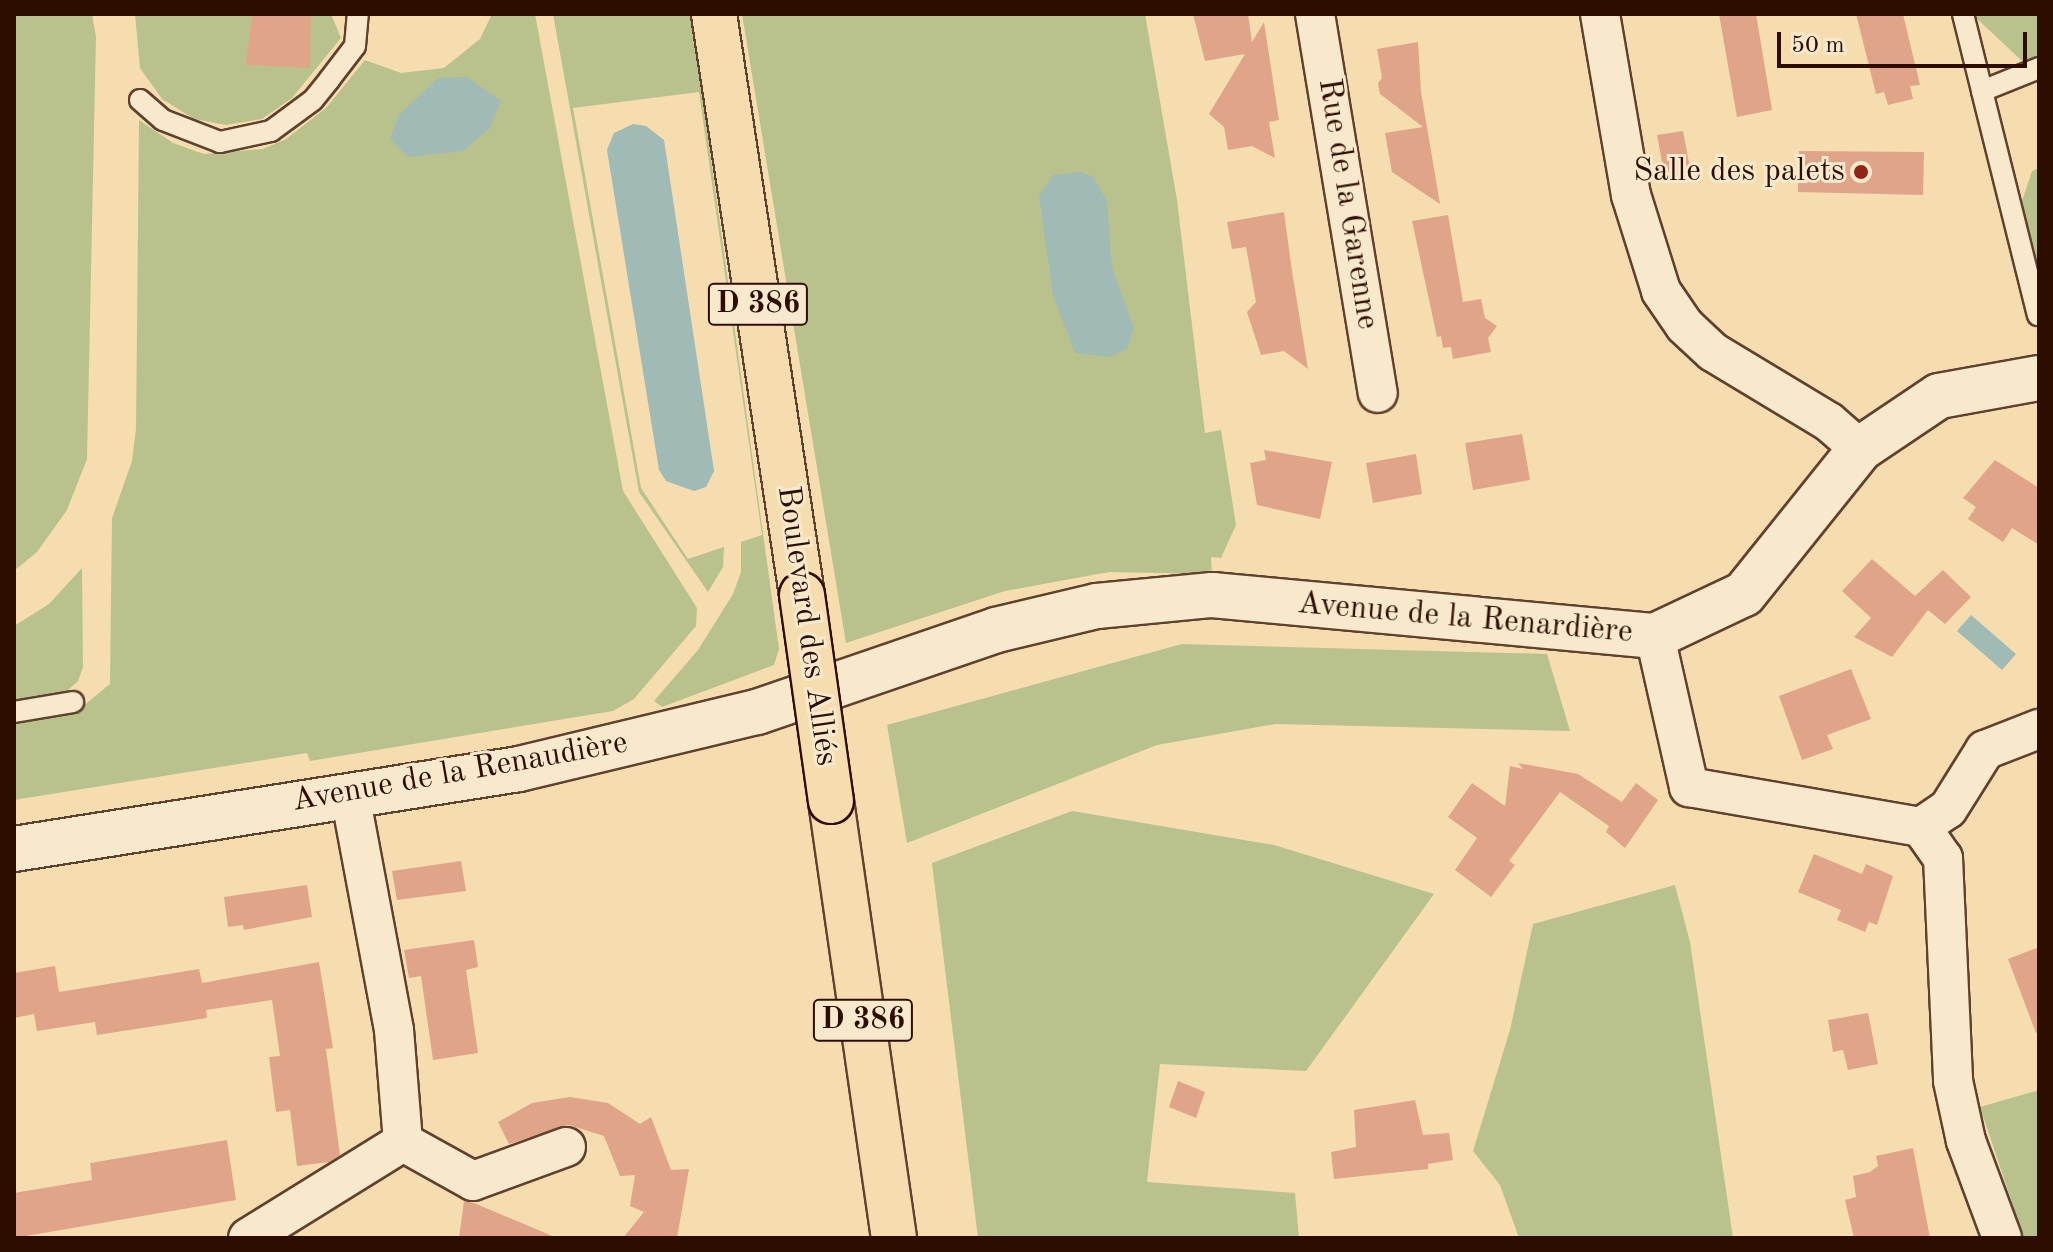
<!DOCTYPE html>
<meta charset="utf-8">
<style>
body{margin:0}
#map{position:relative;width:2053px;height:1252px;overflow:hidden;background:#f5ddb0;font-family:"Old Standard TT",serif}
div>[style]{position:absolute}
[style*='--x']{left:calc(var(--x)*1px);top:calc(var(--y)*1px);width:calc(var(--w)*1px);rotate:calc(var(--a)*1deg)}
.green>*{inset:0;background:#b9c28d}
.water>*{inset:0;background:#a0bab5}
.building>*{inset:0;background:#e0a589}
.roads{filter:drop-shadow(2px 0 #60412d) drop-shadow(-2px 0 #60412d) drop-shadow(0 2px #60412d) drop-shadow(0 -2px #60412d)}
.lane>*{height:20px;margin:-10px;padding:0 10px;transform-origin:10px;border-radius:10px;background:#f8e9cc}
.street>*{height:38px;margin:-19px;padding:0 19px;transform-origin:19px;border-radius:19px;background:#f8e9cc}
.secondary>*{height:44px;margin:-22px;padding:0 22px;transform-origin:22px;border-radius:22px;background:#f8e9cc}
.primary>*{height:44px;margin:-22px;padding:0 22px;transform-origin:22px;border-radius:22px;background:#f5ddb0}
.bridges{filter:drop-shadow(2px 0 #2e0d01) drop-shadow(-2px 0 #2e0d01) drop-shadow(0 2px #2e0d01) drop-shadow(0 -2px #2e0d01)}
.primary-bridge>*{height:44px;margin:-22px;padding:0 22px;transform-origin:22px;border-radius:22px;background:#f5ddb0}
.dots>*{width:22px;height:22px;translate:-50% -50%;box-sizing:border-box;border:4px solid #f8e9cc;border-radius:50%}
span{translate:-50% -50%;white-space:nowrap;text-align:center;line-height:1.15;-webkit-text-stroke:6px #f8e9cc;paint-order:stroke}
.shield-label span{padding:2px 6px;background:#f8e9cc;border:2px solid;border-radius:6px;-webkit-text-stroke-width:0}
.shield-label{font-size:30px;color:#2e0d01;font-weight:700}
.poi-label{font-size:32px;color:#2e0d01}
.right{translate:-100% -50%;text-align:right}
.street-label{font-size:32px;color:#2e0d01}
.frame{position:absolute;inset:0;border:16px solid #2e0d01;pointer-events:none}
.scale{position:absolute;left:1777px;top:32px;width:250px;height:36px;box-sizing:border-box;border:4px solid #2e0d01;border-top:0;padding-left:10px;font-size:24px;line-height:28px;white-space:nowrap;color:#2e0d01;-webkit-text-stroke:6px #f8e9cc;paint-order:stroke}
</style>
<div id="map">
<div class="green">
<div style="clip-path:polygon(14px 14px,92px 14px,96px 37px,87px 459px,67px 510px,37px 552px,14px 571px)"></div>
<div style="clip-path:polygon(135px 14px,252px 14px,247px 65px,274px 66px,311px 14px,331px 14px,341px 38px,292px 98px,262px 119px,226px 125px,194px 119px,162px 99px,140px 68px)"></div>
<div style="clip-path:polygon(492px 14px,535px 14px,623px 491px,697px 608px,696px 626px,634px 699px,613px 711px,310px 761px,307px 753px,14px 800px,14px 722px,77px 711px,110px 684px,112px 518px,132px 461px,136px 429px,139px 120px,173px 143px,204px 154px,263px 149px,286px 139px,326px 108px,365px 60px,401px 73px,444px 68px,480px 39px)"></div>
<div style="clip-path:polygon(553px 14px,691px 14px,779px 649px,774px 665px,662px 707px,654px 701px,698px 650px,733px 594px,741px 572px,741px 542px,762px 535px,699px 92px,573px 108px,641px 488px,688px 559px,724px 547px,723px 567px,708px 592px,639px 492px)"></div>
<div style="clip-path:polygon(742px 14px,1145px 14px,1177px 200px,1205px 433px,1221px 430px,1236px 525px,1221px 558px,1211px 557px,1212px 574px,1109px 572px,1005px 591px,846px 643px)"></div>
<div style="clip-path:polygon(1972px 14px,2039px 14px,2039px 81px,2037px 75px)"></div>
<div style="clip-path:polygon(2039px 168px,2039px 268px,2020px 207px,2032px 171px)"></div>
<div style="clip-path:polygon(82px 568px,83px 667px,78px 681px,66px 692px,14px 701px,14px 626px,49px 604px)"></div>
<div style="clip-path:polygon(1182px 644px,1547px 654px,1570px 731px,1275px 724px,1157px 745px,907px 843px,887px 725px)"></div>
<div style="clip-path:polygon(1072px 811px,1274px 845px,1434px 894px,1306px 1071px,1160px 1064px,1147px 1182px,1295px 1193px,1299px 1238px,978px 1238px,932px 863px)"></div>
<div style="clip-path:polygon(1675px 885px,1690px 942px,1733px 1238px,1519px 1238px,1500px 1185px,1473px 1151px,1510px 1030px,1533px 924px)"></div>
<div style="clip-path:polygon(2039px 1090px,2039px 1238px,2024px 1238px,1980px 1107px)"></div>
</div>
<div class="water">
<div style="clip-path:polygon(467px 77px,501px 101px,489px 129px,463px 151px,408px 157px,390px 139px,398px 116px,438px 78px)"></div>
<div style="clip-path:polygon(633px 124px,646px 126px,664px 140px,714px 471px,706px 487px,694px 491px,666px 481px,659px 470px,607px 150px,614px 133px)"></div>
<div style="clip-path:polygon(1081px 172px,1093px 177px,1107px 201px,1112px 268px,1134px 328px,1127px 349px,1109px 357px,1075px 353px,1053px 295px,1039px 196px,1053px 175px)"></div>
<div style="clip-path:polygon(1971px 615px,2016px 654px,2002px 670px,1957px 631px)"></div>
</div>
<div class="building">
<div style="clip-path:polygon(252px 14px,311px 14px,310px 68px,246px 65px)"></div>
<div style="clip-path:polygon(1193px 14px,1248px 14px,1252px 42px,1264px 22px,1279px 120px,1269px 122px,1275px 158px,1252px 146px,1228px 150px,1224px 127px,1209px 114px,1245px 54px,1205px 61px)"></div>
<div style="clip-path:polygon(1719px 14px,1756px 14px,1772px 110px,1737px 117px)"></div>
<div style="clip-path:polygon(1856px 14px,1903px 14px,1920px 85px,1910px 86px,1913px 99px,1888px 105px,1884px 92px,1876px 94px)"></div>
<div style="clip-path:polygon(1418px 42px,1421px 92px,1440px 204px,1392px 172px,1385px 133px,1423px 127px,1380px 94px,1378px 83px,1382px 78px,1377px 49px)"></div>
<div style="clip-path:polygon(1683px 131px,1691px 173px,1665px 178px,1657px 135px)"></div>
<div style="clip-path:polygon(1799px 151px,1924px 152px,1923px 195px,1798px 192px)"></div>
<div style="clip-path:polygon(1284px 212px,1292px 271px,1308px 369px,1284px 351px,1261px 355px,1247px 312px,1256px 302px,1246px 247px,1232px 249px,1227px 222px)"></div>
<div style="clip-path:polygon(1448px 215px,1463px 302px,1481px 299px,1485px 318px,1497px 326px,1488px 338px,1491px 352px,1453px 359px,1451px 347px,1443px 348px,1441px 336px,1437px 337px,1412px 221px)"></div>
<div style="clip-path:polygon(1522px 434px,1530px 480px,1473px 490px,1465px 443px)"></div>
<div style="clip-path:polygon(1264px 450px,1332px 462px,1320px 519px,1257px 505px,1250px 463px,1266px 460px)"></div>
<div style="clip-path:polygon(1416px 454px,1422px 494px,1373px 503px,1366px 463px)"></div>
<div style="clip-path:polygon(1995px 460px,2039px 488px,2039px 545px,2012px 528px,2003px 542px,1968px 519px,1976px 507px,1963px 498px)"></div>
<div style="clip-path:polygon(1872px 559px,1915px 596px,1943px 570px,1971px 597px,1945px 624px,1928px 610px,1892px 657px,1854px 637px,1871px 618px,1842px 591px)"></div>
<div style="clip-path:polygon(1851px 669px,1871px 719px,1827px 735px,1833px 749px,1802px 760px,1779px 696px)"></div>
<div style="clip-path:polygon(1518px 763px,1578px 774px,1622px 802px,1636px 783px,1658px 800px,1625px 848px,1606px 832px,1609px 826px,1560px 792px,1509px 861px,1515px 865px,1491px 897px,1455px 870px,1477px 838px,1448px 817px,1472px 783px,1505px 806px,1510px 766px,1523px 769px)"></div>
<div style="clip-path:polygon(1814px 854px,1862px 874px,1866px 864px,1893px 876px,1877px 925px,1869px 922px,1865px 932px,1837px 920px,1841px 910px,1798px 892px)"></div>
<div style="clip-path:polygon(461px 861px,466px 891px,397px 900px,392px 871px)"></div>
<div style="clip-path:polygon(307px 885px,312px 917px,244px 930px,243px 925px,228px 927px,224px 897px)"></div>
<div style="clip-path:polygon(474px 940px,478px 967px,466px 970px,478px 1053px,433px 1060px,421px 976px,409px 978px,404px 950px)"></div>
<div style="clip-path:polygon(2039px 947px,2039px 1033px,2036px 1033px,2008px 959px)"></div>
<div style="clip-path:polygon(319px 962px,333px 1048px,326px 1049px,340px 1155px,329px 1162px,297px 1166px,290px 1110px,276px 1112px,269px 1057px,280px 1056px,272px 1000px,206px 1010px,207px 1018px,97px 1035px,95px 1022px,37px 1031px,34px 1014px,14px 1018px,14px 973px,55px 966px,59px 992px,199px 969px,202px 983px)"></div>
<div style="clip-path:polygon(1868px 1013px,1878px 1064px,1848px 1070px,1843px 1050px,1833px 1052px,1828px 1020px)"></div>
<div style="clip-path:polygon(1178px 1081px,1205px 1092px,1196px 1118px,1169px 1107px)"></div>
<div style="clip-path:polygon(570px 1097px,608px 1103px,640px 1124px,651px 1117px,671px 1170px,689px 1169px,677px 1238px,623px 1238px,644px 1212px,630px 1206px,635px 1175px,620px 1176px,604px 1136px,569px 1125px,509px 1144px,498px 1122px,532px 1103px)"></div>
<div style="clip-path:polygon(1415px 1100px,1423px 1135px,1449px 1133px,1453px 1160px,1428px 1164px,1428px 1169px,1334px 1179px,1331px 1152px,1356px 1147px,1354px 1110px)"></div>
<div style="clip-path:polygon(227px 1140px,236px 1200px,14px 1238px,14px 1193px,92px 1180px,90px 1163px)"></div>
<div style="clip-path:polygon(1913px 1148px,1930px 1238px,1854px 1238px,1845px 1200px,1856px 1197px,1853px 1176px,1870px 1172px,1878px 1166px,1876px 1156px)"></div>
<div style="clip-path:polygon(464px 1201px,474px 1203px,557px 1238px,459px 1238px)"></div>
</div>
<div class="roads">
<div class="lane">
<div style="--x:1963;--y:14;--w:79;--a:76.1"></div>
<div style="--x:1982;--y:91;--w:61;--a:-22"></div>
<div style="--x:1982;--y:91;--w:231;--a:76"></div>
<div style="--x:140;--y:100;--w:30;--a:41"></div>
<div style="--x:163;--y:120;--w:61;--a:21.1"></div>
<div style="--x:220;--y:142;--w:52;--a:-12.2"></div>
<div style="--x:271;--y:131;--w:52;--a:-36.4"></div>
<div style="--x:313;--y:100;--w:26;--a:-51"></div>
<div style="--x:329;--y:80;--w:43;--a:-52.6"></div>
<div style="--x:355;--y:46;--w:32;--a:-85"></div>
<div style="--x:14;--y:712;--w:60;--a:-9.6"></div>
</div>
<div class="street">
<div style="--x:1315;--y:14;--w:384;--a:80.6"></div>
<div style="--x:1600;--y:14;--w:184;--a:80.3"></div>
<div style="--x:1631;--y:195;--w:101;--a:72.6"></div>
<div style="--x:1661;--y:291;--w:42;--a:55.6"></div>
<div style="--x:1685;--y:326;--w:38;--a:43"></div>
<div style="--x:1713;--y:352;--w:135;--a:31.1"></div>
<div style="--x:1829;--y:422;--w:41;--a:41.1"></div>
<div style="--x:1655;--y:636;--w:155;--a:77.3"></div>
<div style="--x:1689;--y:787;--w:235;--a:9.8"></div>
<div style="--x:1921;--y:827;--w:38;--a:55"></div>
<div style="--x:1943;--y:858;--w:223;--a:87.4"></div>
<div style="--x:1953;--y:1081;--w:61;--a:77.8"></div>
<div style="--x:1966;--y:1141;--w:103;--a:69.6"></div>
<div style="--x:1921;--y:827;--w:32;--a:-34"></div>
<div style="--x:1948;--y:809;--w:70;--a:-57.9"></div>
<div style="--x:1985;--y:750;--w:58;--a:-21.3"></div>
<div style="--x:403;--y:1142;--w:80;--a:29.1"></div>
<div style="--x:473;--y:1181;--w:99;--a:-20.1"></div>
<div style="--x:248;--y:1238;--w:182;--a:-31.8"></div>
<div style="--x:403;--y:1142;--w:112;--a:-94.6"></div>
<div style="--x:394;--y:1030;--w:238;--a:-100.6"></div>
</div>
<div class="secondary">
<div style="--x:14;--y:849;--w:511;--a:-9"></div>
<div style="--x:519;--y:769;--w:245;--a:-13.5"></div>
<div style="--x:757;--y:712;--w:253;--a:-18.9"></div>
<div style="--x:996;--y:630;--w:104;--a:-13.4"></div>
<div style="--x:1097;--y:606;--w:116;--a:-5.5"></div>
<div style="--x:1212;--y:595;--w:445;--a:5.3"></div>
<div style="--x:1655;--y:636;--w:98;--a:-25.3"></div>
<div style="--x:1744;--y:594;--w:186;--a:-51.3"></div>
<div style="--x:1860;--y:449;--w:95;--a:-33.9"></div>
<div style="--x:1939;--y:396;--w:102;--a:-10.2"></div>
</div>
<div class="primary">
<div style="--x:714;--y:14;--w:588;--a:81.39"></div>
<div style="--x:831;--y:801;--w:442;--a:81.8"></div>
</div>
</div>
<div class="bridges">
<div class="primary-bridge">
<div style="--x:802;--y:595;--w:208;--a:82"></div>
</div>
</div>
<div class="dots">
<div style="left:1861px;top:172px;background:#8f2418"></div>
</div>
<div class="shield-label">
<span style="left:758px;top:304px">D 386</span>
<span style="left:863px;top:1020px">D 386</span>
</div>
<div class="poi-label">
<span class="right" style="left:1845px;top:172px">Salle des palets</span>
</div>
<div class="street-label">
<span style="left:1347px;top:204px;rotate:81deg">Rue de la Garenne</span>
<span style="left:1465px;top:619px;rotate:5deg">Avenue de la Renardière</span>
<span style="left:806px;top:626px;rotate:82deg">Boulevard des Alliés</span>
<span style="left:460px;top:773px;rotate:-10deg">Avenue de la Renaudière</span>
</div>
<div class="frame"></div>
<div class="scale">50 m</div>
</div>
